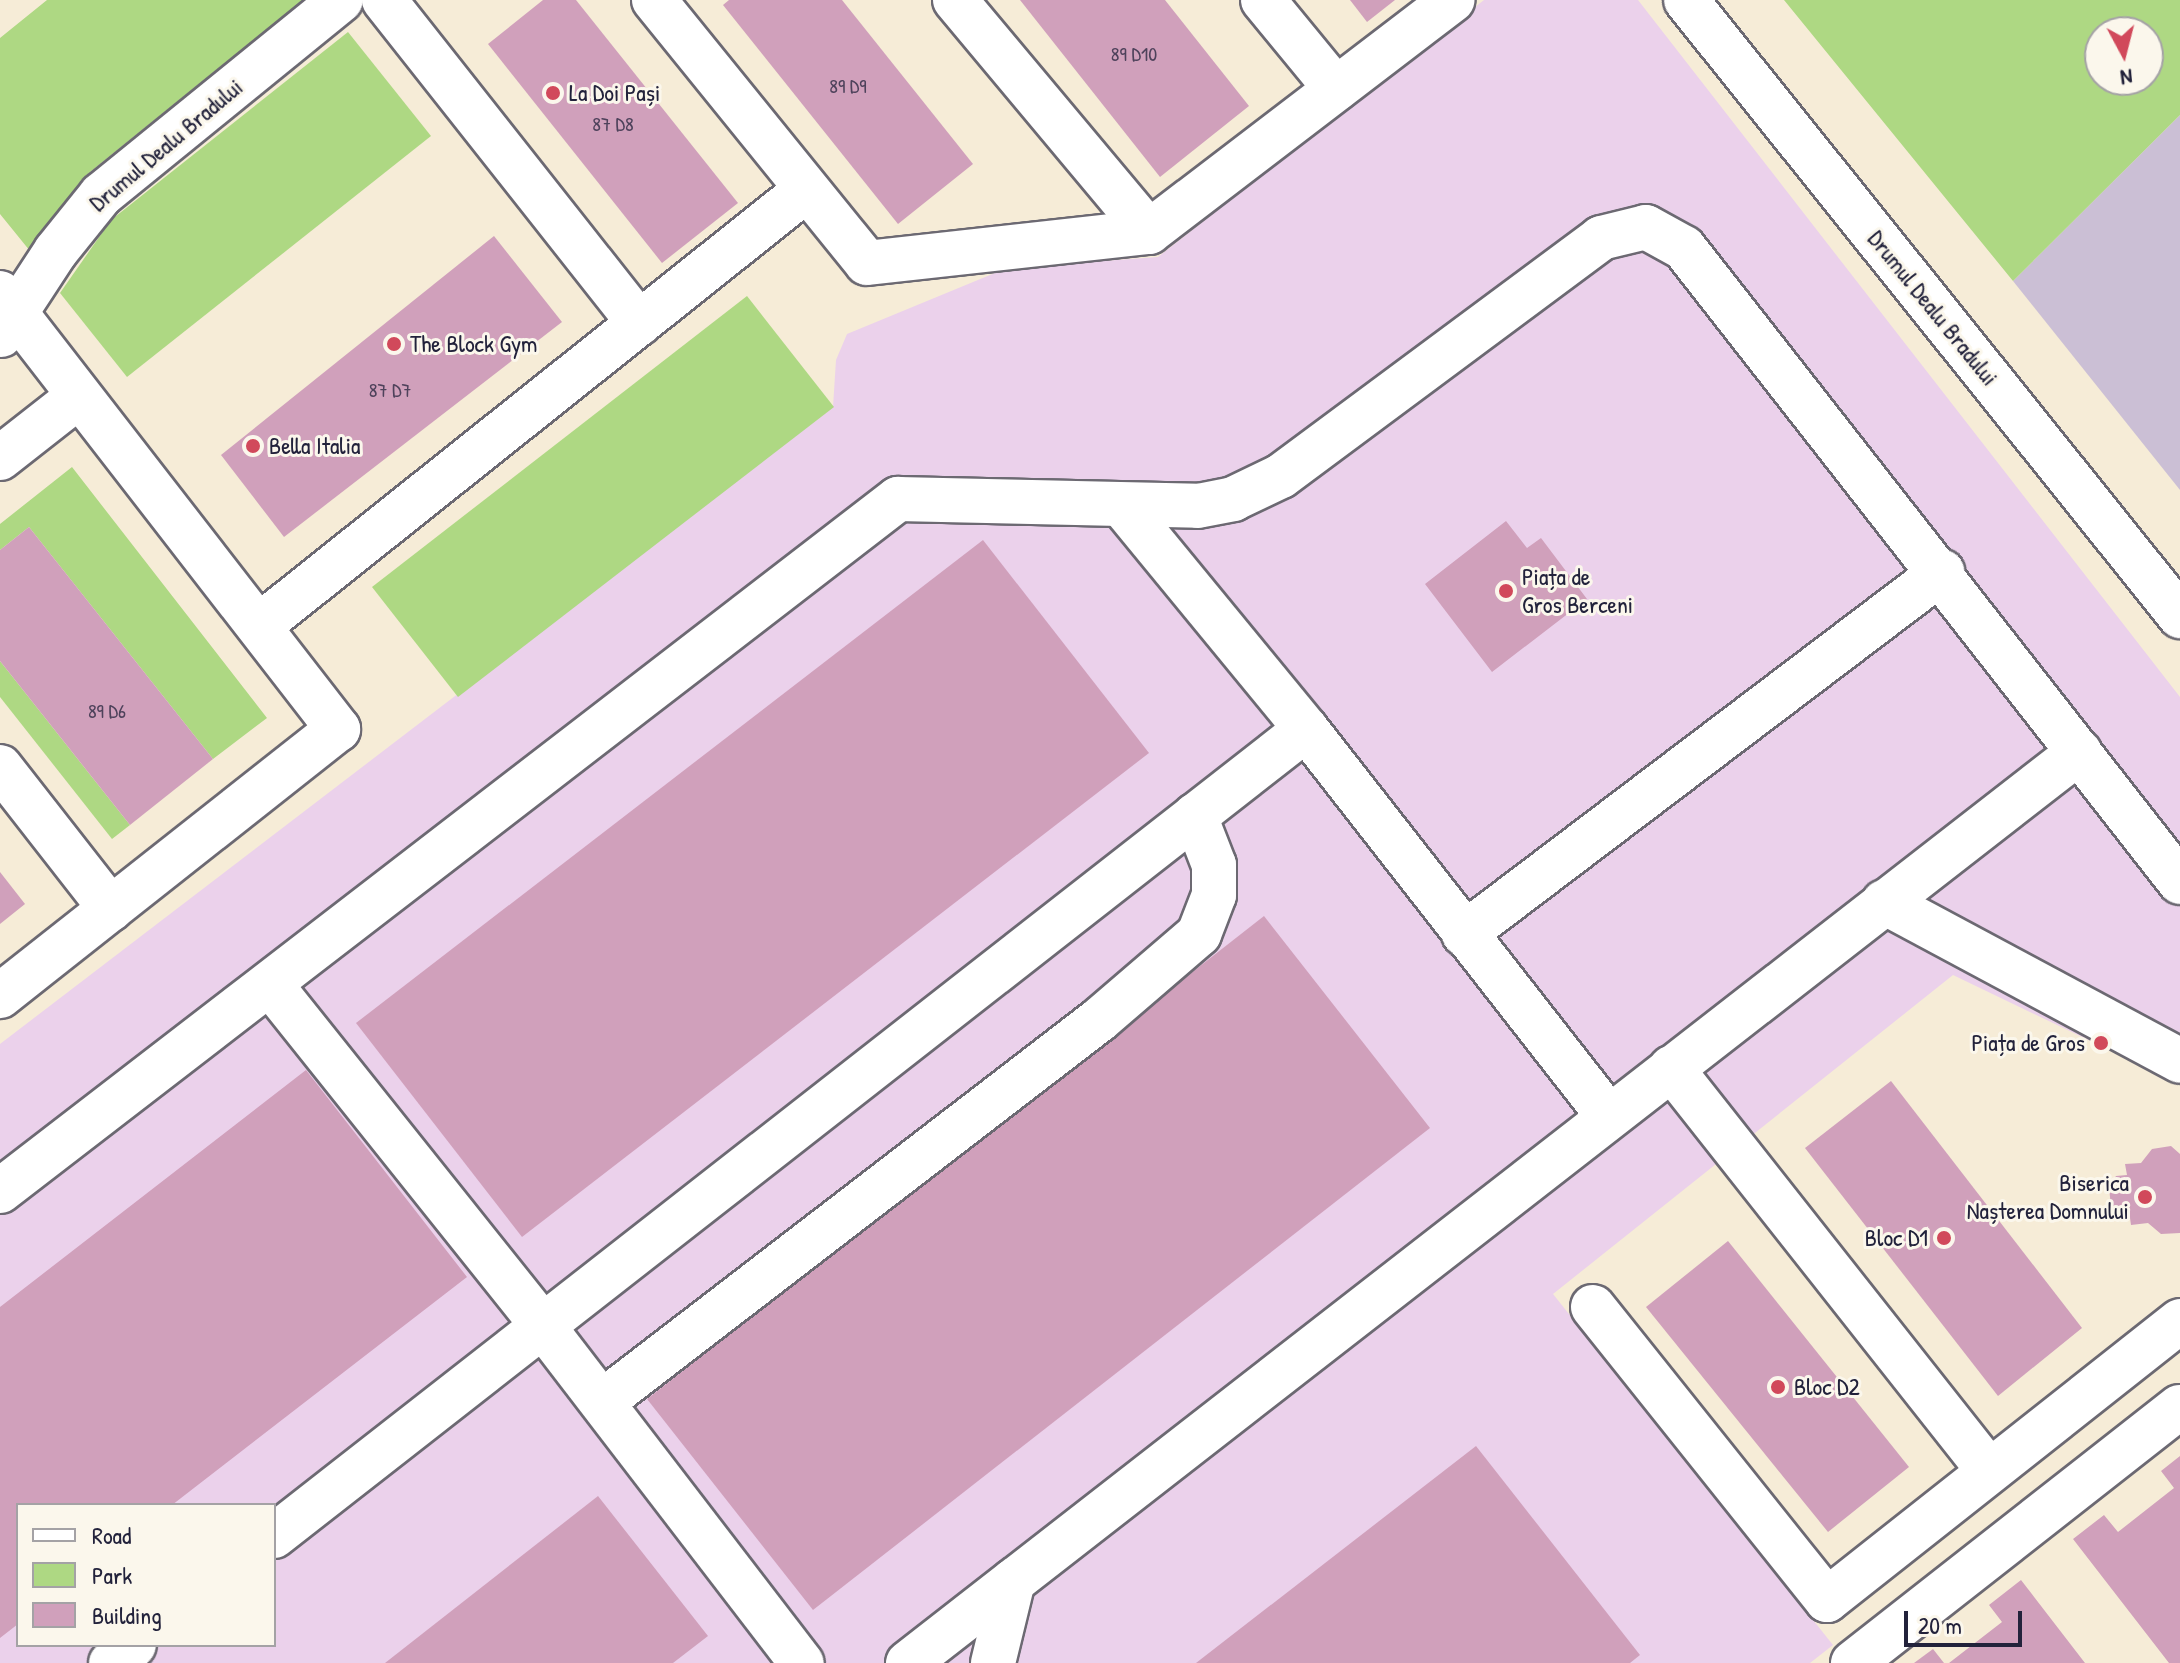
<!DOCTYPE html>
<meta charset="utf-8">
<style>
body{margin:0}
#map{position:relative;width:2180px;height:1663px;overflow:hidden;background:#f6ecd7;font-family:"Patrick Hand",sans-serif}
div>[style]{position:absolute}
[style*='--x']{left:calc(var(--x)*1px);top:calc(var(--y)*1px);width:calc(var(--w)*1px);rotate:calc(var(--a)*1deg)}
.built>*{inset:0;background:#ebd1eb}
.industrial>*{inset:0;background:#cbbfd5}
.green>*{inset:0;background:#aed883}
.building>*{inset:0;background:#d0a0bb}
.roads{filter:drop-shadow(2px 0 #6c6972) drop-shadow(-2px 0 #6c6972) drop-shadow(0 2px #6c6972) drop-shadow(0 -2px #6c6972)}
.minor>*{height:44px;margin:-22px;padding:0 22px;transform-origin:22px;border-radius:22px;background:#fff}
.dots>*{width:22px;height:22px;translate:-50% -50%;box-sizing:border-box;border:4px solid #fbf7ec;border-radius:50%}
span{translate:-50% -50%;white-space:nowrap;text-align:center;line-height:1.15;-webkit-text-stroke:6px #fbf7ec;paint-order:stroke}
.number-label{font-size:20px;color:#4e425b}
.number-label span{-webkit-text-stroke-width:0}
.poi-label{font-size:24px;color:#22223b}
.left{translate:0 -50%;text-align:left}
.right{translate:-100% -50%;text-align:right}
.street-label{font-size:24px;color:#22223b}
.legend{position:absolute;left:16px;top:1503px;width:260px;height:144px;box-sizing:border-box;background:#fbf7ec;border:2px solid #a4a2a5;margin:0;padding:10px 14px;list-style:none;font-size:24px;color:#22223b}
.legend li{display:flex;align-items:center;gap:16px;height:40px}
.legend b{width:40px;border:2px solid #a4a2a5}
.north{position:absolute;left:2084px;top:16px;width:80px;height:80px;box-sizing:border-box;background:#fbf7ec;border:2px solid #a4a2a5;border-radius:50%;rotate:173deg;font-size:22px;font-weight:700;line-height:32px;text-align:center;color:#22223b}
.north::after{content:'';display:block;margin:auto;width:28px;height:36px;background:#d1495b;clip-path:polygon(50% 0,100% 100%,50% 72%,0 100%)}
.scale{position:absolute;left:1904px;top:1611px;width:118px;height:36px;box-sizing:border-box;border:4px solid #22223b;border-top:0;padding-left:10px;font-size:24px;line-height:28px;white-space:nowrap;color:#22223b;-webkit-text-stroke:6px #fbf7ec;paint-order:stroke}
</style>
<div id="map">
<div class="built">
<div style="clip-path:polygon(evenodd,1484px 0,1638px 0,2180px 697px,2180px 1084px,1953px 975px,1553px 1294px,1833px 1645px,1810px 1663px,0 1663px,0 1044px,833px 407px,836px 360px,847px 334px,1007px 268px,1158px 257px,1484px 0,18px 1505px,274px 1505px,274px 1645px,18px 1645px,18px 1505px)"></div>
</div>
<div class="industrial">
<div style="clip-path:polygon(2180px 115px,2180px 490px,2013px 281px)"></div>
</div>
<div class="green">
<div style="clip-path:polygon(47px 0,303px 0,90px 172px,30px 251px,0 214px,0 38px)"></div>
<div style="clip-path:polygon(evenodd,1784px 0,2180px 0,2180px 115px,2013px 281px,1784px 0,2100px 32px,2148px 32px,2148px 80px,2100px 80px,2100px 32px)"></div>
<div style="clip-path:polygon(348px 32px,431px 136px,127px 377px,60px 293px,111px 220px)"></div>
<div style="clip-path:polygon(747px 296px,834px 407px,458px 697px,372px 587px)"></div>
<div style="clip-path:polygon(72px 467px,267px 718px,213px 759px,29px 527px,0 550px,0 524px)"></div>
<div style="clip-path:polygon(0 661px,130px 825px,112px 839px,0 697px)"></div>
</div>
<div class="building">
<div style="clip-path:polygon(543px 0,576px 0,738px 203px,662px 263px,488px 44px)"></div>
<div style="clip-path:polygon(729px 0,842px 0,973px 164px,898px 224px,723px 5px)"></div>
<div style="clip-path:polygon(1020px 0,1165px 0,1249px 106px,1160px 177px)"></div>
<div style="clip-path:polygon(1350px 0,1395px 0,1367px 22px)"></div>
<div style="clip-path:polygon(494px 236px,562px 322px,284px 537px,221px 455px)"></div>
<div style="clip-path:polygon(1506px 521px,1527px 548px,1541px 538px,1587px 599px,1492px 672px,1425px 584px)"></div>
<div style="clip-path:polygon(29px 527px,213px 759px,130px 825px,0 661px,0 550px)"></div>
<div style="clip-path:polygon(983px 540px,1149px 753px,522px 1237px,356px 1023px)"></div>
<div style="clip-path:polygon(0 872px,25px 904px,0 924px)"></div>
<div style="clip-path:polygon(1264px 916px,1430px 1128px,813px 1610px,647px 1399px)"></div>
<div style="clip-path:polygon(306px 1070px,467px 1277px,172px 1505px,18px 1505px,18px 1624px,0 1638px,0 1307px)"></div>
<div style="clip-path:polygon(1891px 1081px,2082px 1328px,1998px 1396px,1805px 1148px)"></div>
<div style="clip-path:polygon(2171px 1146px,2180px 1154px,2180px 1233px,2161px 1234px,2148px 1223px,2131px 1225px,2130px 1218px,2121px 1219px,2111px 1207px,2109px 1187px,2116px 1176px,2127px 1175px,2125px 1164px,2141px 1163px,2152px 1149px)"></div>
<div style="clip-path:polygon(1728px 1241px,1909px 1467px,1828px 1532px,1646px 1307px)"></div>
<div style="clip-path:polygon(1476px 1446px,1640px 1655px,1630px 1663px,1196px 1663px)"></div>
<div style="clip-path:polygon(2180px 1456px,2180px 1663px,2169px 1663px,2073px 1539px,2104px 1515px,2118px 1532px,2174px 1488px,2161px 1471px)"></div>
<div style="clip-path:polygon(598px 1496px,708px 1636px,673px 1663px,385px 1663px)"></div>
<div style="clip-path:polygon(2021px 1580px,2085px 1663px,1949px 1663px,2002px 1622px,1989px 1605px)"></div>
<div style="clip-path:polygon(1933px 1649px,1944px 1663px,1914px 1663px)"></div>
</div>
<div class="roads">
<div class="minor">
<div style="--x:384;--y:0;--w:412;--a:51.7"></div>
<div style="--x:654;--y:0;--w:338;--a:51"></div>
<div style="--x:867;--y:263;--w:284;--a:-6.3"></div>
<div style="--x:1149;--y:232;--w:382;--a:-37.4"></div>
<div style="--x:955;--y:0;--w:302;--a:50.1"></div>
<div style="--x:1263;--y:0;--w:115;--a:50.6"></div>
<div style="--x:1686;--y:0;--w:790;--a:51.27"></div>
<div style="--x:0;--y:293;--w:552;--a:52.22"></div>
<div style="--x:338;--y:729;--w:431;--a:141.7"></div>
<div style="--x:1;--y:335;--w:100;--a:-56.8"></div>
<div style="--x:56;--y:251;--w:72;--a:-51.2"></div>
<div style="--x:101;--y:195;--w:309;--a:-39.1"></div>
<div style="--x:0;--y:458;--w:100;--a:-38.1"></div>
<div style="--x:1122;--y:505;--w:290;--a:50.6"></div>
<div style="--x:1306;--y:729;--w:492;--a:52"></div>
<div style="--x:259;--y:626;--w:700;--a:-38.56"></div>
<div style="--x:0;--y:767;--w:180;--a:52"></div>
<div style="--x:1884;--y:902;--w:336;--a:28.2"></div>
<div style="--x:1464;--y:934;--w:600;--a:-37.14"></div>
<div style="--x:270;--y:984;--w:438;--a:51.4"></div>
<div style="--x:543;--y:1326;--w:425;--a:52.5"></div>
<div style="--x:1671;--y:1068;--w:513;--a:51.72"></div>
<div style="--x:0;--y:1191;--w:1134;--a:-37.62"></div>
<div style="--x:898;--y:499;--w:300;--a:1.3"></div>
<div style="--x:1198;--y:506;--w:36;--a:-11"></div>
<div style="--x:1233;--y:499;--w:53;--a:-25.6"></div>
<div style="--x:1281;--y:476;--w:399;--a:-36.6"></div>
<div style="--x:1601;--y:238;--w:46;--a:-13.7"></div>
<div style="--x:1646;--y:227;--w:43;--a:28.9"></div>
<div style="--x:1684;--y:248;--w:805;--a:51.96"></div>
<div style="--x:1593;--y:1307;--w:375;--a:51.4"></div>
<div style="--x:1827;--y:1600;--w:450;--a:-38.3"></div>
<div style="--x:602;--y:1402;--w:627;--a:-37.55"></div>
<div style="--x:1099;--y:1020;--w:132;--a:-40.7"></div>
<div style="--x:1199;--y:934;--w:42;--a:-69"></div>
<div style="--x:1214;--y:895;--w:30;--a:-90"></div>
<div style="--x:1214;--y:865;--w:53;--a:-111.2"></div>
<div style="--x:274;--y:1536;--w:1310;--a:-38.02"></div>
<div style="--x:111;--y:1663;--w:29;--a:-38"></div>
<div style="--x:908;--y:1663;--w:1484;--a:-37.88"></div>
<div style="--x:993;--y:1663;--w:84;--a:-76.3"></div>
<div style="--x:1853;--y:1663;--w:415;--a:-38.1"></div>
</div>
</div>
<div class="dots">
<div style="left:553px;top:93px;background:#d1495b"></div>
<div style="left:394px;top:344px;background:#d1495b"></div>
<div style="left:253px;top:446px;background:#d1495b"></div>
<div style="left:1506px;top:591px;background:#d1495b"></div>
<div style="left:2101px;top:1043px;background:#d1495b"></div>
<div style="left:2145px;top:1197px;background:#d1495b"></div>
<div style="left:1944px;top:1238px;background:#d1495b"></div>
<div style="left:1778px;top:1387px;background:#d1495b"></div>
</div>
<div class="number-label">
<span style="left:1134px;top:53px">89 D10</span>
<span style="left:848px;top:85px">89 D9</span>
<span style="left:613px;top:123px">87 D8</span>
<span style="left:390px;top:389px">87 D7</span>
<span style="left:107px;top:710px">89 D6</span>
</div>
<div class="poi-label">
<span class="left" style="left:569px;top:93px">La Doi Pași</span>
<span class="left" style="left:410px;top:344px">The Block Gym</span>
<span class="left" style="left:269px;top:446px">Bella Italia</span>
<span class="left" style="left:1522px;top:591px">Piața de<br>Gros Berceni</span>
<span class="right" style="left:2085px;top:1043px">Piața de Gros</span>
<span class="right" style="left:2129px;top:1197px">Biserica<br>Nașterea Domnului</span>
<span class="right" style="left:1928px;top:1238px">Bloc D1</span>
<span class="left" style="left:1794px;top:1387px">Bloc D2</span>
</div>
<div class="street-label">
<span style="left:166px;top:145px;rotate:-40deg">Drumul Dealu Bradului</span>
<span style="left:1933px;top:308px;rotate:51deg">Drumul Dealu Bradului</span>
</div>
<ul class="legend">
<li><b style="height:10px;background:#fff"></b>Road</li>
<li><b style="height:22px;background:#aed883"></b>Park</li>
<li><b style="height:22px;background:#d0a0bb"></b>Building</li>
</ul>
<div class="north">N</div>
<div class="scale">20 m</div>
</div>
